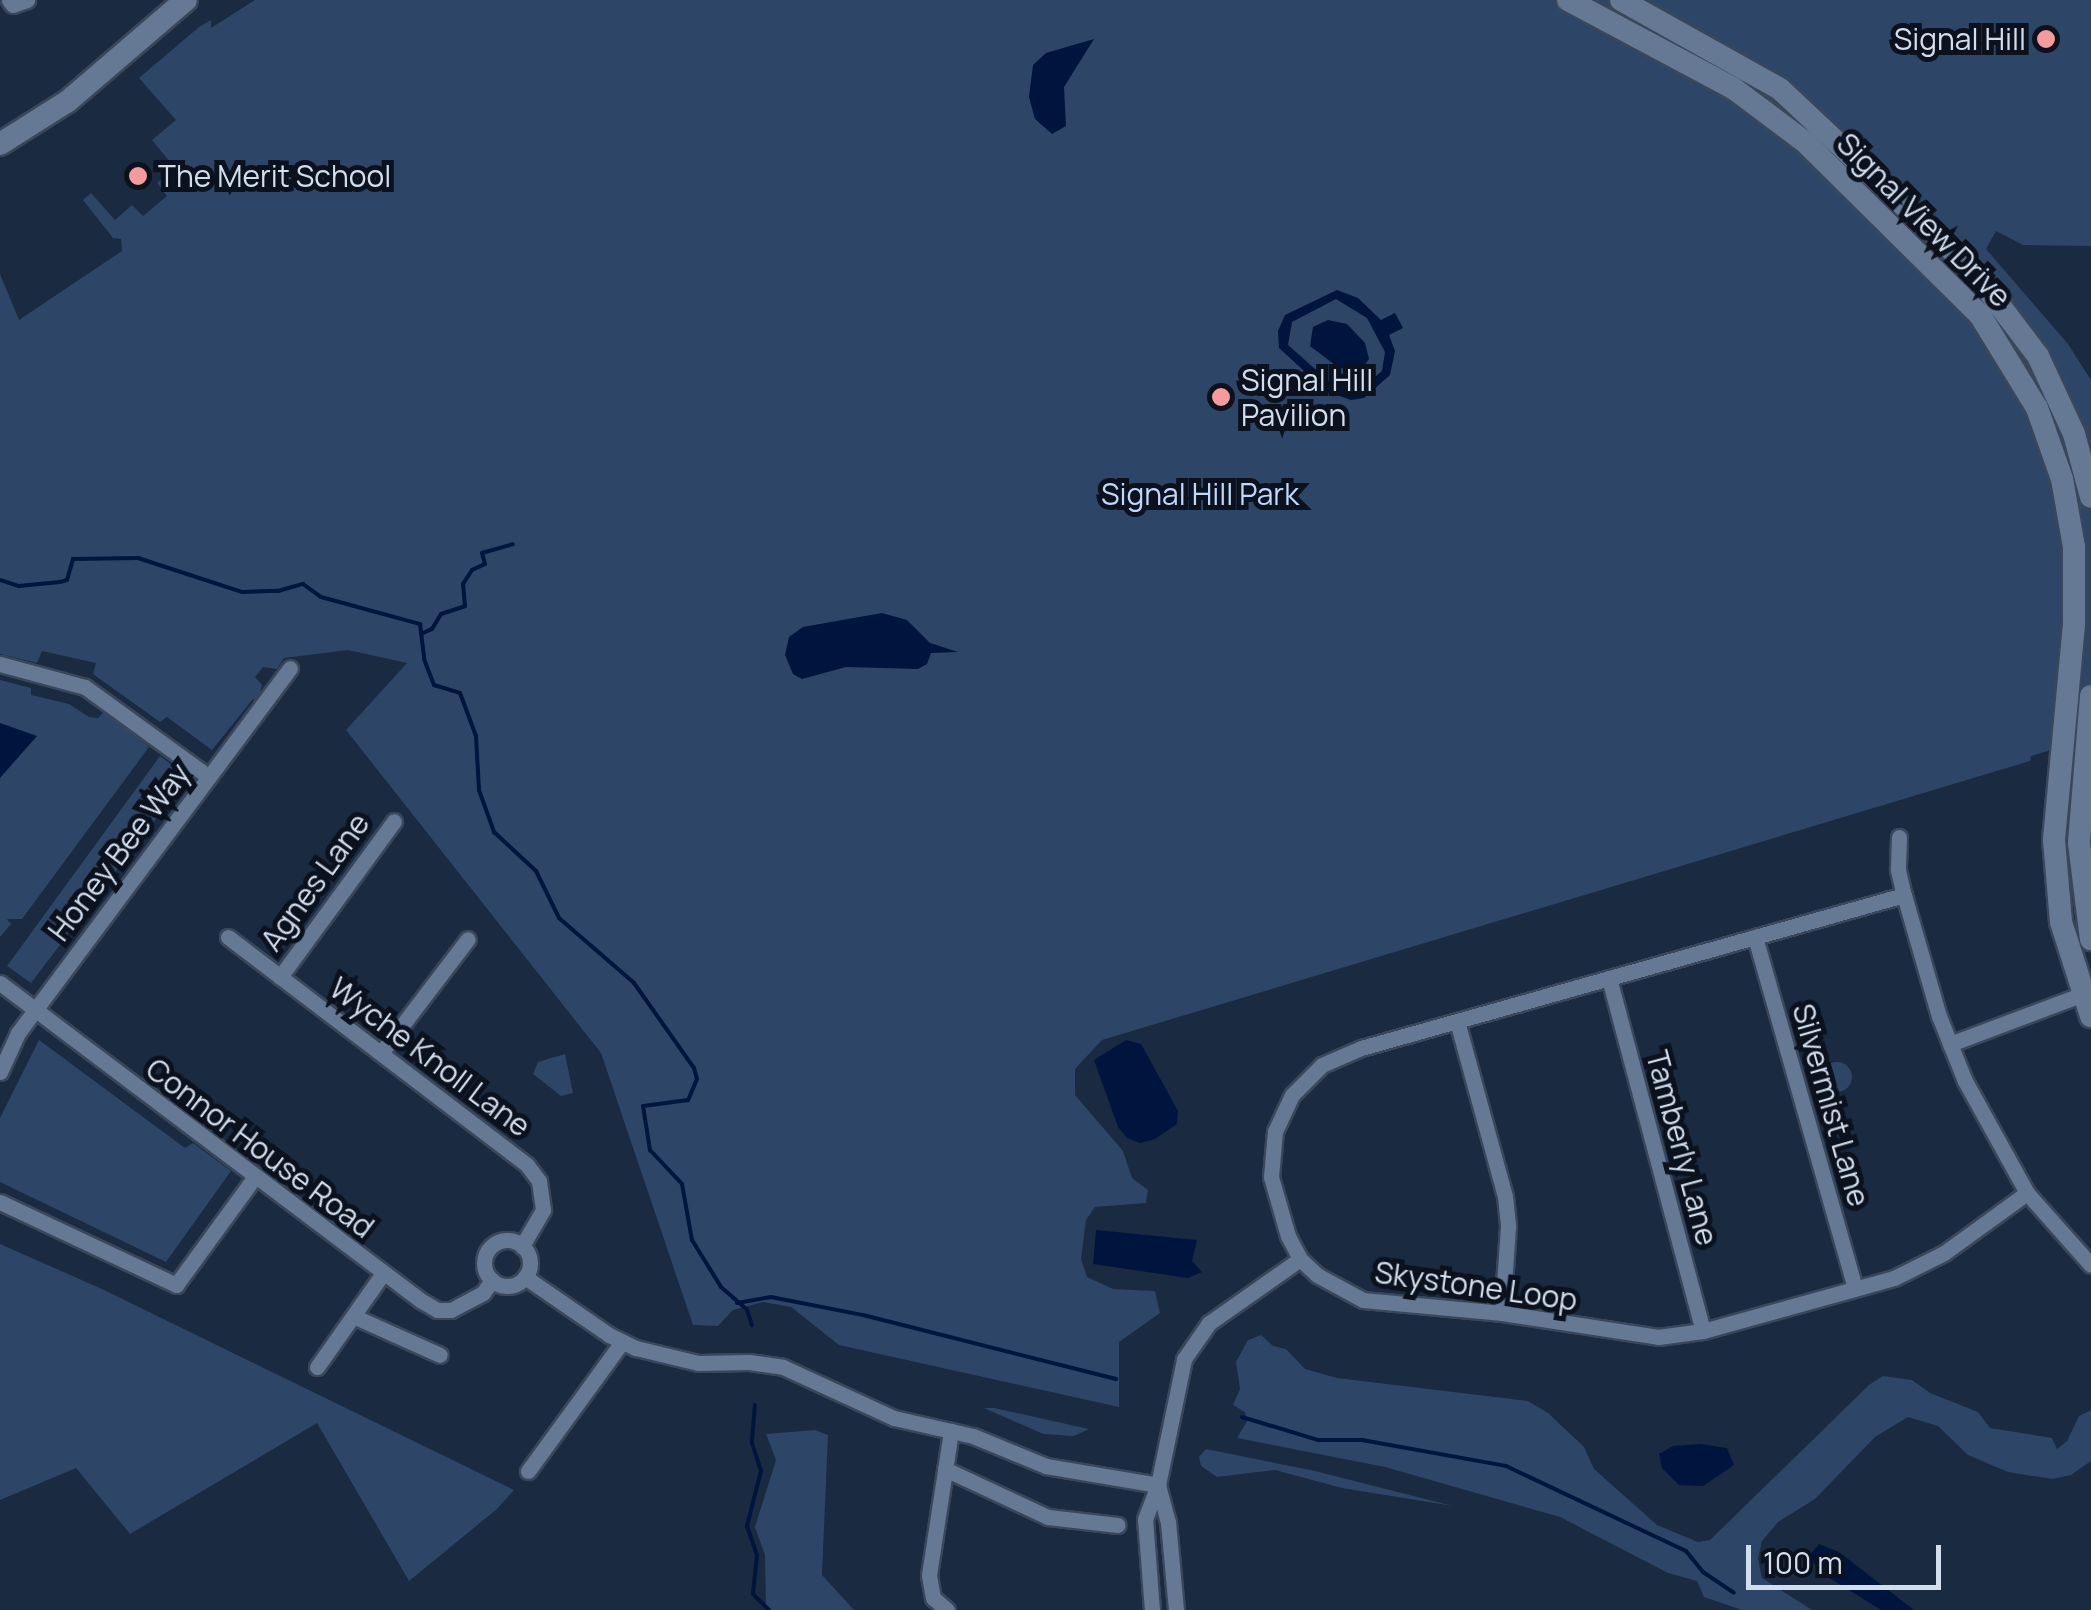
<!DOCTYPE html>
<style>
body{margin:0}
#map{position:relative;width:2091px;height:1610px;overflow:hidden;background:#192a41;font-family:Manrope,sans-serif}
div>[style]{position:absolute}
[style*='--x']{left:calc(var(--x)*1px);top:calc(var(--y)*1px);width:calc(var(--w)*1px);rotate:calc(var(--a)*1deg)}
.green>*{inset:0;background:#2d4566}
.round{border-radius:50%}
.water>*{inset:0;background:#00153d}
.stream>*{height:4px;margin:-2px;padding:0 2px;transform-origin:2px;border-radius:2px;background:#00153d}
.roads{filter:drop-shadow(2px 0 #3a475a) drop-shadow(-2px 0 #3a475a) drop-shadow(0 2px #3a475a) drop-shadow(0 -2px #3a475a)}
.minor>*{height:15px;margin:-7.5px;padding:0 7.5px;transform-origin:7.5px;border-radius:7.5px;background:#657995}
.minor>.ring{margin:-7.5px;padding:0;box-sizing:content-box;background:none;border:15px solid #657995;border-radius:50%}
.secondary>*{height:22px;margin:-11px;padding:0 11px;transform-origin:11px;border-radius:11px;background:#657995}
.dots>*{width:28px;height:28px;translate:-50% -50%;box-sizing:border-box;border:5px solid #0b121d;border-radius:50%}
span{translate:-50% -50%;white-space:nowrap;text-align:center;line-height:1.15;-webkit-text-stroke:10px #0b121d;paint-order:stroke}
.poi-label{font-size:30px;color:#d2dded}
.right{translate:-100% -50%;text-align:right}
.left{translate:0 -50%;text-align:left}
.street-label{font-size:30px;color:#d2dded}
.park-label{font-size:30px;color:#bfd7fa}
.scale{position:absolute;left:1746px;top:1545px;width:195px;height:45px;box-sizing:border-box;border:5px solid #d2dded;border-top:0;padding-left:12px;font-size:30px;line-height:35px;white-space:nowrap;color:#d2dded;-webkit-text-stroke:8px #0b121d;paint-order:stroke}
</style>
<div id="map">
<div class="green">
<div style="clip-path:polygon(255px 0,2091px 0,2091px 246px,2023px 245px,1996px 231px,1986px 249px,2068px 344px,2091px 380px,2091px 738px,2031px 756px,2030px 761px,1102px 1040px,1075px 1069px,1075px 1095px,1123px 1151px,1132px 1178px,1148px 1190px,1146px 1203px,1095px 1207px,1086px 1220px,1081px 1259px,1087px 1277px,1113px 1289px,1155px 1291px,1160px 1313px,1119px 1342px,1119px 1407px,839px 1345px,791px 1307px,763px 1302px,733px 1310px,718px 1326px,693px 1325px,601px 1053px,346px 730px,407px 663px,348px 650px,284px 658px,277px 669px,263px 667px,255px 677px,262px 685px,258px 700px,253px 699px,212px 750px,167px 717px,160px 722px,93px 674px,96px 663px,42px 651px,37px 663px,0 654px,0 274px,19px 320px,122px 251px,121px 239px,113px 238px,83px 200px,91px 193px,115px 220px,132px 205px,143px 216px,167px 196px,157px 183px,175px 168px,152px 140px,176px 120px,139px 78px,199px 27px,211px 20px,211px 28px)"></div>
<div style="clip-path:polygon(0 680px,31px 688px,31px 695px,69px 704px,89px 717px,98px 718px,105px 710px,149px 747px,22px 919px,7px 919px,11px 924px,0 937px)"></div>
<div style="clip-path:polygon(160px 756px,188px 777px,31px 983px,7px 966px)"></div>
<div style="clip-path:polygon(39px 1040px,185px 1148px,193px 1143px,231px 1171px,166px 1262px,0 1182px,0 1118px)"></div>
<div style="clip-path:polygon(565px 1054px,573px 1093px,561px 1096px,533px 1074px,538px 1062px)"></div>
<div class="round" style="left:1822px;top:1062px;width:30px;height:30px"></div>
<div style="clip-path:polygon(0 1244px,102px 1289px,514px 1490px,497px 1509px,409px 1581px,317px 1423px,130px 1534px,76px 1468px,0 1500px)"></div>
<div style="clip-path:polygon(1261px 1335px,1273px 1346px,1286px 1349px,1305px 1369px,1337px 1378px,1528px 1401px,1548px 1413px,1584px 1447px,1594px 1469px,1657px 1525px,1698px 1542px,1710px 1540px,1869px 1385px,1883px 1376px,1912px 1380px,1930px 1393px,1978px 1412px,1990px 1428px,2052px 1438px,2057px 1449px,2067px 1441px,2079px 1416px,2091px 1410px,2091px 1461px,2071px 1475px,2052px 1479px,2008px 1472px,1968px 1455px,1938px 1426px,1908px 1417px,1875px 1437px,1815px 1499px,1778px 1522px,1762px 1541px,1758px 1559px,1762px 1578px,1812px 1610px,1742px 1610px,1704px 1597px,1697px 1581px,1668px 1573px,1560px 1517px,1385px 1467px,1237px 1438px,1247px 1421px,1245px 1412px,1233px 1405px,1240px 1389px,1236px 1362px,1248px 1340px)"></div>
<div style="clip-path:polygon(984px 1408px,994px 1408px,1089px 1429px,1074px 1436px,1043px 1434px)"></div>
<div style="clip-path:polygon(815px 1430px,828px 1435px,822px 1575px,854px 1610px,766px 1610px,765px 1555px,755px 1527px,776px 1460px,766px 1434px)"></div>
<div style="clip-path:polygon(1206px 1449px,1315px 1471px,1453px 1506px,1342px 1488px,1275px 1470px,1217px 1477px,1201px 1466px,1199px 1457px)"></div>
</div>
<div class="water">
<div style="clip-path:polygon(1094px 39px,1064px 87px,1066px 126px,1052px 134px,1035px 119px,1029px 97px,1033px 65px,1046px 53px)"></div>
<div style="clip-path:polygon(evenodd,1337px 290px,1358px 298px,1381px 320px,1395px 313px,1403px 328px,1389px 335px,1395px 351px,1390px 375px,1364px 398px,1351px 400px,1327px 392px,1279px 348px,1278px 331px,1285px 315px,1337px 290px,1336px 299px,1367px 318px,1385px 352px,1382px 371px,1361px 389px,1332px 384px,1288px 345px,1292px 322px,1336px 299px)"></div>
<div style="clip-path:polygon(1328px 320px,1347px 324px,1365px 343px,1369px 359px,1361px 370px,1339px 368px,1310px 346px,1313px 327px)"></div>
<div style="clip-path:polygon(882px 613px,907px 620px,930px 643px,958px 652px,931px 653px,927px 664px,918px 669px,846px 667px,802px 679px,793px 674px,785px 655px,789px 637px,803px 627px)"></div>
<div style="clip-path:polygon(0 723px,37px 736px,0 778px)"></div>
<div style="clip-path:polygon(1126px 1040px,1141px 1044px,1178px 1111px,1177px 1124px,1155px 1139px,1140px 1143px,1127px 1138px,1118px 1127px,1094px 1060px)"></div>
<div style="clip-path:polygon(1096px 1230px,1197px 1240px,1192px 1261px,1202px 1272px,1188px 1278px,1093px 1264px)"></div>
<div style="clip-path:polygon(1701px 1444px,1727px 1448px,1734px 1465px,1703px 1486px,1679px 1485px,1662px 1468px,1659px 1454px,1673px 1446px)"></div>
<div style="clip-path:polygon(1819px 1544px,1839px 1552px,1914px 1610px,1881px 1610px,1820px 1572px,1809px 1556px)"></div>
</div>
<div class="stream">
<div style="--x:0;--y:580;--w:20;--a:18"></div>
<div style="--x:19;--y:586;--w:41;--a:-5.6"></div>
<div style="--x:60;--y:582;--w:7;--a:-16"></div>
<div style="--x:67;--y:580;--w:22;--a:-74"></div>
<div style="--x:73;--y:559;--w:65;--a:-0.9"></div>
<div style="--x:138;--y:558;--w:109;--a:18.1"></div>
<div style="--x:242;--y:592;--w:36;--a:-2"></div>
<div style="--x:278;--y:591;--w:26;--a:-16"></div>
<div style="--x:303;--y:584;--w:22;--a:36"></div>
<div style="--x:321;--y:597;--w:103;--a:15.3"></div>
<div style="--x:420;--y:624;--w:35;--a:83"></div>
<div style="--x:424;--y:659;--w:28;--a:69"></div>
<div style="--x:434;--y:685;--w:27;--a:17"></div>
<div style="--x:460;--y:693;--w:46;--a:69.6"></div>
<div style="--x:476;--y:736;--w:54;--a:86.8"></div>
<div style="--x:479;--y:790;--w:45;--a:70.3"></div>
<div style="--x:494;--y:832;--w:57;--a:42.9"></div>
<div style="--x:536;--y:871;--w:52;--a:63.9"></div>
<div style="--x:559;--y:918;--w:99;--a:40.9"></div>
<div style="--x:634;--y:983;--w:104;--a:54.8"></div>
<div style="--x:694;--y:1068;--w:11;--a:75"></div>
<div style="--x:697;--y:1079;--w:23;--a:113"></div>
<div style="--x:688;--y:1100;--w:45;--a:172.4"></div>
<div style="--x:643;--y:1106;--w:45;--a:81"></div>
<div style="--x:650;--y:1150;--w:47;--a:46.7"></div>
<div style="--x:682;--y:1184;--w:57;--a:79.9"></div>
<div style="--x:692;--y:1240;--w:55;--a:58.3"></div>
<div style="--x:721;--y:1287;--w:35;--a:41"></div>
<div style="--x:747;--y:1310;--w:16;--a:72"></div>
<div style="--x:423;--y:633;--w:10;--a:-24"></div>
<div style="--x:432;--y:629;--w:17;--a:-59"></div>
<div style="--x:441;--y:614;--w:25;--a:-18"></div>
<div style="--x:465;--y:606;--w:22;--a:-95"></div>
<div style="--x:463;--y:584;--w:17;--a:-57"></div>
<div style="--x:472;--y:570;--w:14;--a:-25"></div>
<div style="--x:485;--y:564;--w:11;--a:-105"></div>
<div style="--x:482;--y:553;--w:32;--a:-16"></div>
<div style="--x:737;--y:1303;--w:35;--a:-10"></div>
<div style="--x:771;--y:1297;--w:94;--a:11.1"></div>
<div style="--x:863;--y:1315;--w:261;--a:14.2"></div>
<div style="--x:755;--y:1405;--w:38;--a:95"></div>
<div style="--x:752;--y:1443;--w:29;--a:72"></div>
<div style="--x:761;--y:1471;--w:57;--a:104.3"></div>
<div style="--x:747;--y:1526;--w:31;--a:71"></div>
<div style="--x:757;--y:1555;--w:39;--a:96"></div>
<div style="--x:753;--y:1594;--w:23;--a:45"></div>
<div style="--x:1242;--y:1417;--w:79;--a:16.8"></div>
<div style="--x:1318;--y:1440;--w:44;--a:0"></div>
<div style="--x:1362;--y:1440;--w:146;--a:10.2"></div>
<div style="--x:1506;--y:1466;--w:199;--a:25.3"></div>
<div style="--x:1686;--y:1551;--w:27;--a:51"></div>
<div style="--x:1703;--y:1572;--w:37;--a:34"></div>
</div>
<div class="roads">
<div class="minor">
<div style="--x:9;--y:0;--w:6;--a:51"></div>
<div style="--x:13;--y:5;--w:15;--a:-20"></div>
<div style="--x:0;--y:664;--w:88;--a:15.1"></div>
<div style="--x:85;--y:687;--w:153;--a:36"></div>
<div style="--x:1899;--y:837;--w:33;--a:92"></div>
<div style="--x:1898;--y:870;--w:26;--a:77"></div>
<div style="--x:1904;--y:895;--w:126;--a:73.9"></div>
<div style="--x:1939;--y:1016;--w:70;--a:68.2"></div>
<div style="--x:1965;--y:1081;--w:128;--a:61"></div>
<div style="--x:2027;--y:1193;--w:96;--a:48.4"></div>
<div style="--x:1904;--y:895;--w:564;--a:164.26"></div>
<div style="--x:1361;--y:1048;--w:43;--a:156.4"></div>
<div style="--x:1322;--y:1065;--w:42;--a:135"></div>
<div style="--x:1292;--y:1095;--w:40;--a:115"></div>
<div style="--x:1275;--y:1131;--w:46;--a:95"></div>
<div style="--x:1271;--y:1177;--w:61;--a:73.9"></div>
<div style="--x:1288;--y:1236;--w:26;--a:62"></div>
<div style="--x:1300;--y:1259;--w:23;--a:43"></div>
<div style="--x:1317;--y:1275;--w:52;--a:28.5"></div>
<div style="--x:1363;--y:1300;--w:140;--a:5.3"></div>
<div style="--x:1502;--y:1313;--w:158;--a:8.7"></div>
<div style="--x:1658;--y:1337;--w:45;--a:-7.6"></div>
<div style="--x:1703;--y:1331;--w:198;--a:-15.5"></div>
<div style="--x:1894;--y:1278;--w:56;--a:-26.6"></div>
<div style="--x:1944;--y:1253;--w:102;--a:-35.9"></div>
<div style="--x:228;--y:937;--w:376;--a:37.3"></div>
<div style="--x:527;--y:1165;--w:20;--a:53"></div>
<div style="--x:539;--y:1181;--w:29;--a:82"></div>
<div style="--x:543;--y:1210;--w:42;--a:120.3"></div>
<div style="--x:1755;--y:937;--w:365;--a:74.1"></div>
<div style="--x:280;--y:977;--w:193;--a:-53.8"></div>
<div style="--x:1609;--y:978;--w:365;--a:75.1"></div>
<div style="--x:0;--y:983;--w:526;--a:37.04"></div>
<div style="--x:420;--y:1300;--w:20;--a:30"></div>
<div style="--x:437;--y:1310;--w:14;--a:0"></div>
<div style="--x:451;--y:1310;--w:36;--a:-28"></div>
<div style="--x:483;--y:1293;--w:16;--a:-55"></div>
<div style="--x:1457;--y:1021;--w:181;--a:74.7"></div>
<div style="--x:1505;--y:1196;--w:31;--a:84"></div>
<div style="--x:1508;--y:1227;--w:86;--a:94"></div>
<div style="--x:1950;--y:1044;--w:151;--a:-20.6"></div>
<div style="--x:381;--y:1053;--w:143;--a:-52.7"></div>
<div style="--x:0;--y:1072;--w:43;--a:-65.2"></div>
<div style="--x:18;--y:1033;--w:455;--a:-53.3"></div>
<div style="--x:0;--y:1202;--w:195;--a:25.2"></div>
<div style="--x:176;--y:1285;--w:132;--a:-53.9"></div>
<div class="ring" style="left:484px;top:1240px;width:31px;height:31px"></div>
<div style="--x:525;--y:1277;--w:102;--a:34.6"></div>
<div style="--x:609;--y:1335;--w:30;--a:26"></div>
<div style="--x:636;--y:1348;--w:64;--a:13.6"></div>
<div style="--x:698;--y:1363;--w:51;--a:-1.1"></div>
<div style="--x:749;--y:1362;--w:34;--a:8"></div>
<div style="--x:783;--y:1367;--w:122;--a:24.7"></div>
<div style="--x:894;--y:1418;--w:81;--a:12.8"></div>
<div style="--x:973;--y:1436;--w:79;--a:22.3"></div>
<div style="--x:1046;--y:1466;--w:114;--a:9.6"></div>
<div style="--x:353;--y:1316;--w:95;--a:24.1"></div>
<div style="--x:317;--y:1367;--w:113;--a:-54.8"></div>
<div style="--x:945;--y:1469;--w:114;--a:25"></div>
<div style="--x:1048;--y:1517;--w:70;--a:6.5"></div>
<div style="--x:528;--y:1471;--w:160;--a:-53.9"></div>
<div style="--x:1158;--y:1485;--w:38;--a:75"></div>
<div style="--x:1168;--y:1522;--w:88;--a:84.8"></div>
<div style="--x:947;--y:1610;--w:18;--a:-139"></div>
<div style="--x:933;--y:1598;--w:23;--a:-100"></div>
<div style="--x:929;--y:1575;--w:146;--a:-81.3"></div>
<div style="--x:1152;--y:1610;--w:91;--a:-94.4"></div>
<div style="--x:1145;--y:1519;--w:36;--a:-69"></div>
<div style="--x:1158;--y:1485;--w:129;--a:-78.3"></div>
<div style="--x:1184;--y:1359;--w:44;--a:-55.2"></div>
<div style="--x:1209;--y:1323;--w:111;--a:-35.1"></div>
</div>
<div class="secondary">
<div style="--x:1568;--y:0;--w:187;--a:28.1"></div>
<div style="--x:1733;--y:88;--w:90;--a:36.9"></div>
<div style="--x:1805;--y:142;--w:246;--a:44.7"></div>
<div style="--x:1980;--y:315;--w:109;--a:58.5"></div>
<div style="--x:2037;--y:408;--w:75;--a:70.6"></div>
<div style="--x:2062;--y:479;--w:69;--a:80"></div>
<div style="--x:2074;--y:547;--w:77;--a:90"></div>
<div style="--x:2074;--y:624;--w:217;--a:95.3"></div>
<div style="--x:2054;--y:840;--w:82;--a:85.1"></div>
<div style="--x:2061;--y:922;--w:99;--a:72.3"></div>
<div style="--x:1621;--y:0;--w:182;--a:29.2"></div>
<div style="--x:1780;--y:89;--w:263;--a:43.2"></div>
<div style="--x:1972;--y:269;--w:109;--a:52.8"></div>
<div style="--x:2038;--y:356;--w:86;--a:65.2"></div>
<div style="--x:2074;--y:434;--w:65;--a:74.9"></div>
<div style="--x:0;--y:144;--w:80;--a:-32.3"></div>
<div style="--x:68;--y:101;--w:155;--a:-40.6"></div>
<div style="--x:2091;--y:696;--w:147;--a:94.7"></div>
<div style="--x:2079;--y:843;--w:97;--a:82.9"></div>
</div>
</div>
<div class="dots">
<div style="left:2046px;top:39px;background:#f59b9b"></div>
<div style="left:138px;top:176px;background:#f59b9b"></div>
<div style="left:1221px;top:397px;background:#f59b9b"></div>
</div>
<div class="poi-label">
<span class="right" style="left:2026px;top:39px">Signal Hill</span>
<span class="left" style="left:158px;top:176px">The Merit School</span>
<span class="left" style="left:1241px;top:397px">Signal Hill<br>Pavilion</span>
</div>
<div class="street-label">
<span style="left:1924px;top:220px;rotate:45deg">Signal View Drive</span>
<span style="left:119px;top:852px;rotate:-53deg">Honey Bee Way</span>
<span style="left:315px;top:882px;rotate:-54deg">Agnes Lane</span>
<span style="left:430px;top:1057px;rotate:37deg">Wyche Knoll Lane</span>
<span style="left:1831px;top:1105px;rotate:74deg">Silvermist Lane</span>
<span style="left:260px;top:1148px;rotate:37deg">Connor House Road</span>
<span style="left:1682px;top:1148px;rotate:75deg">Tamberly Lane</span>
<span style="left:1476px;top:1286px;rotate:8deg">Skystone Loop</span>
</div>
<div class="park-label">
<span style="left:1200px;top:494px">Signal Hill Park</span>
</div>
<div class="scale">100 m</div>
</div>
